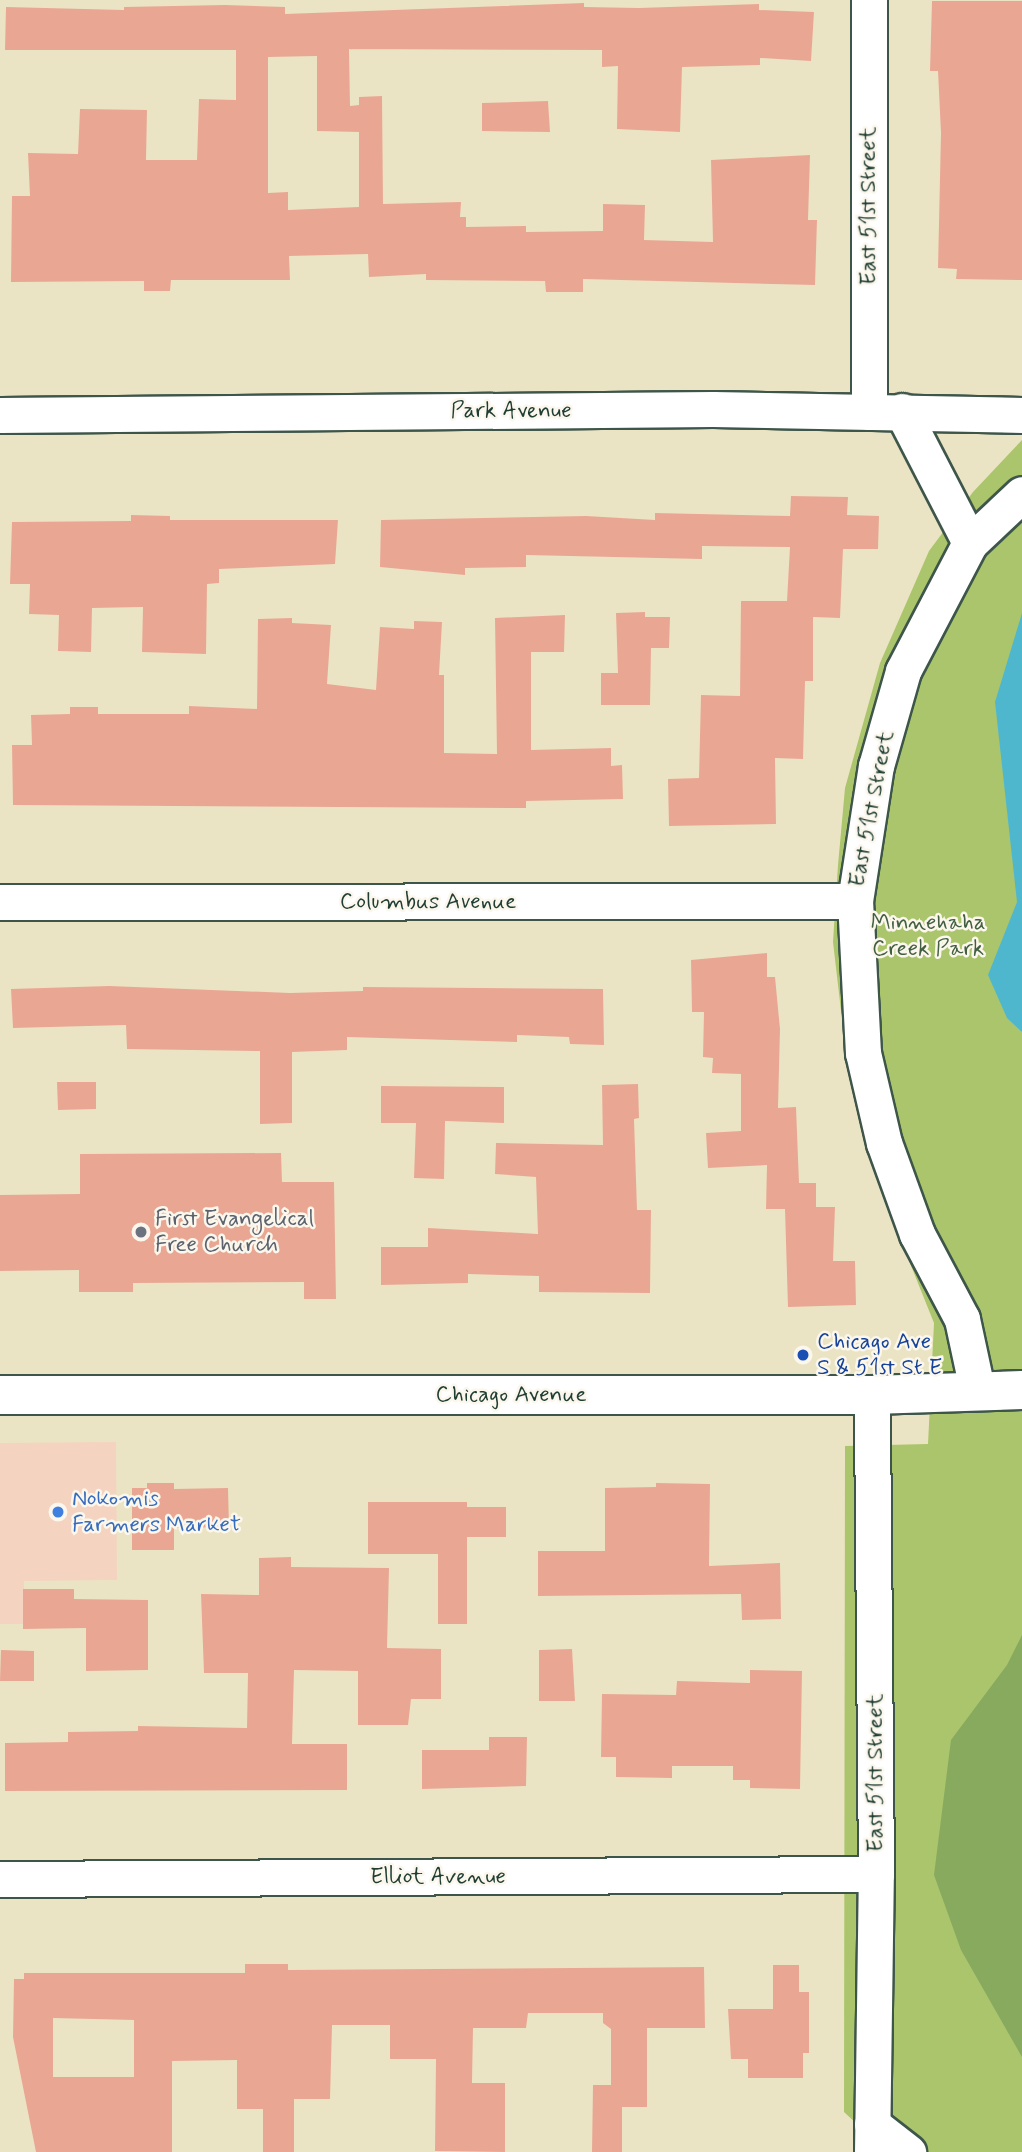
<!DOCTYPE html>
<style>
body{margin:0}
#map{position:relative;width:1022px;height:2152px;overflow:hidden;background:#ebe4c4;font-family:Mynerve,sans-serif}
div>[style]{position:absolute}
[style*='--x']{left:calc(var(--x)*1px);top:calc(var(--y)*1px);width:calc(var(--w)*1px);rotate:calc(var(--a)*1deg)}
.built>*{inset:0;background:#f4d3c0}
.green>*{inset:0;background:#aac56b}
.forest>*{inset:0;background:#87aa5f}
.water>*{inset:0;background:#4fb7cd}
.building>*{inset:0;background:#e9a793}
.roads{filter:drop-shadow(2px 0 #3e564a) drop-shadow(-2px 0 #3e564a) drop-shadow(0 2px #3e564a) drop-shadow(0 -2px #3e564a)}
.minor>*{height:35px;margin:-17.5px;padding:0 17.5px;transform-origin:17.5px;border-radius:17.5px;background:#fff}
.tertiary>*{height:38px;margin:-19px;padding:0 19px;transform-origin:19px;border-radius:19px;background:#fff}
.dots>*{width:19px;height:19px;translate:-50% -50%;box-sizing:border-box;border:4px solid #fbf7ec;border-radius:50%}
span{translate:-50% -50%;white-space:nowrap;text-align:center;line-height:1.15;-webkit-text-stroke:5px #fbf7ec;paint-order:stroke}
.street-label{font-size:23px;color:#1f3d34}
.park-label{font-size:23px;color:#425f42}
.worship-label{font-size:23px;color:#5b616d}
.left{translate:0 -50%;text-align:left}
.transit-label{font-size:23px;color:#164399}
.shop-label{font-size:23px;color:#366cbe}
</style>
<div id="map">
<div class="built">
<div style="clip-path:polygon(116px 1442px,117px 1580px,24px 1581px,24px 1624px,0 1624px,0 1443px)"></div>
</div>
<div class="green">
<div style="clip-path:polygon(1022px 440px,1022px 2152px,887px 2152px,844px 2112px,845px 1446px,928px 1444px,934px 1323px,879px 1186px,847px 1062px,833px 942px,838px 865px,845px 788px,880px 663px,929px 551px,973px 492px)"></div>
</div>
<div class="forest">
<div style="clip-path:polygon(1022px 1635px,1022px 2057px,961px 1950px,934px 1875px,951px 1740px,1007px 1665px)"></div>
</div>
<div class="water">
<div style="clip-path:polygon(1022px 613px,1022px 1032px,1007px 1018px,988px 975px,1017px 902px,995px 702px)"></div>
</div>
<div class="building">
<div style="clip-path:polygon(932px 1px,1022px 1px,1022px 280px,956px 279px,957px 269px,938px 268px,941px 133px,938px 71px,930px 71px)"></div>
<div style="clip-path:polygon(evenodd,584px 3px,584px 7px,639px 8px,759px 4px,759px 10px,814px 12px,811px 61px,760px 58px,760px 65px,682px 67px,680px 132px,617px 129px,618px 66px,602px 67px,602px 50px,349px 49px,350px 106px,359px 105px,359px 97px,382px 96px,383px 204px,461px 202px,460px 217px,466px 217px,466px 227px,526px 226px,526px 232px,603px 231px,603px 204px,645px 205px,644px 240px,713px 242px,711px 160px,810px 155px,808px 220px,817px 220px,815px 285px,583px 279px,583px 292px,546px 292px,545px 281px,426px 280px,426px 274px,369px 277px,368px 254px,289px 256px,290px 280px,171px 280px,170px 291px,144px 291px,144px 281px,11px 282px,12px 196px,30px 196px,28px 153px,78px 154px,80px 109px,147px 110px,146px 160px,197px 160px,199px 99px,236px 100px,236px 50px,5px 50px,6px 7px,124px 10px,124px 7px,225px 5px,285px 7px,285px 14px,584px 3px,317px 56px,317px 131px,359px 132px,359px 207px,288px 210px,288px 192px,268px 193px,268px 57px,317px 56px)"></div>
<div style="clip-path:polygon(548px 101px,550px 132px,482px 131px,482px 103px)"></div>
<div style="clip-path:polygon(791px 496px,848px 497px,847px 515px,879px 516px,878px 549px,843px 549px,840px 618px,813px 617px,813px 681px,805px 681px,803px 759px,775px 758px,776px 824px,669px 826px,668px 779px,699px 778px,701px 695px,740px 696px,741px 601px,787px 601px,790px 547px,702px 546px,702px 559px,526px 555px,526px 567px,465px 568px,465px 575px,380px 567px,381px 520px,586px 516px,655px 520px,655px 513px,790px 516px)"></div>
<div style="clip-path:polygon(131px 515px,170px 516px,170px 520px,338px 520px,335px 564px,219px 569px,219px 583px,207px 584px,206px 654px,142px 652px,143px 607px,92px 608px,91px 652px,58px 651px,59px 615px,29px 614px,30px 584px,10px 584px,12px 522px,131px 521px)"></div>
<div style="clip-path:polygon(645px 612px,645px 617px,670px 617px,669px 648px,651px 648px,650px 705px,601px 705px,601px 673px,618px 673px,616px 613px)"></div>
<div style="clip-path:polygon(565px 615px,564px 652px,531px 652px,531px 750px,611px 748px,611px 766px,622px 765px,623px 799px,526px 801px,526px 808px,13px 805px,12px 745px,32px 745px,31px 715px,70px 714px,70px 707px,98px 707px,98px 714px,189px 714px,189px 706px,257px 709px,258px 619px,292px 618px,292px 623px,331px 625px,327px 684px,376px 690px,380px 627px,414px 629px,414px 621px,442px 622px,439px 675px,444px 675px,444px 753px,497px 754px,495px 618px)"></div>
<div style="clip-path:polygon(767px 953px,767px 977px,775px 977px,780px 1029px,778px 1108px,796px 1107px,799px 1183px,816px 1183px,816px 1207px,835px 1207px,833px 1261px,855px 1261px,856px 1305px,788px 1307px,785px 1209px,766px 1209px,767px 1165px,708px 1168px,706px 1133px,741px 1131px,741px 1074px,712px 1073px,713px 1058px,703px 1057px,704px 1012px,692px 1012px,691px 960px)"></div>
<div style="clip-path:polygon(109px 986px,290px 993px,363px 991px,363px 987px,603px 989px,604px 1045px,570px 1044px,569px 1037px,517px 1035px,517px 1042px,347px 1037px,347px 1050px,292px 1052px,292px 1123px,260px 1124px,260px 1051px,127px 1049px,126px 1025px,13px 1028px,11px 989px)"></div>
<div style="clip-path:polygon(57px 1082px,96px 1082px,96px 1109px,58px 1110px)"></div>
<div style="clip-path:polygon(638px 1084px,639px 1118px,634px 1119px,637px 1210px,651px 1210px,650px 1293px,539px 1292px,539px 1276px,468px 1274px,468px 1283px,381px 1285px,381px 1247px,428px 1247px,428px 1228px,538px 1234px,536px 1177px,495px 1174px,496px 1143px,603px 1145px,602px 1085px)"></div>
<div style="clip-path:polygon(381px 1086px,504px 1087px,504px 1123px,445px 1121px,444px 1179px,414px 1178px,416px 1123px,381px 1123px)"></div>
<div style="clip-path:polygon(281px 1153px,282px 1182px,334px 1182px,336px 1299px,304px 1299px,304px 1282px,133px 1283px,133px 1292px,79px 1292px,79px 1270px,0 1271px,0 1195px,80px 1194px,80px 1154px)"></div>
<div style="clip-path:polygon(147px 1483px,174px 1483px,174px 1489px,228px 1488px,229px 1527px,174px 1528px,174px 1550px,132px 1550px,132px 1488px,147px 1488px)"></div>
<div style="clip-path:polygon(656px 1483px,710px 1484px,709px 1566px,780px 1563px,781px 1619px,742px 1620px,741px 1594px,538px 1596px,538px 1551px,605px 1551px,605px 1488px,656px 1487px)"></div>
<div style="clip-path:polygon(368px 1502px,467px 1502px,467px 1507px,506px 1507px,506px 1537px,467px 1537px,467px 1624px,438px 1624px,438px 1554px,368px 1554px)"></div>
<div style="clip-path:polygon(291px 1557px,291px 1567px,389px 1568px,387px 1648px,441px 1649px,441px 1699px,411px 1699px,408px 1725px,358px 1725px,358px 1671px,294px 1670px,292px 1744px,347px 1744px,347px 1790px,5px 1791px,5px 1743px,68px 1742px,68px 1732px,138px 1731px,138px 1726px,247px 1728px,248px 1673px,204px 1673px,201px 1594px,259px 1595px,259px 1558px)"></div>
<div style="clip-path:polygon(23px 1589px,74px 1589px,74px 1599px,148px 1600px,148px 1670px,86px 1671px,86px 1628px,23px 1629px)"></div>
<div style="clip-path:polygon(572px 1649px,575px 1701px,539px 1701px,539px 1650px)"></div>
<div style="clip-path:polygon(1px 1650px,34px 1651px,34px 1681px,0 1681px)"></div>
<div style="clip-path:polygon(750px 1670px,802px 1671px,800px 1789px,750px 1788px,750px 1780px,733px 1780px,733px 1766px,672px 1766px,672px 1778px,616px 1777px,616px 1757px,601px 1757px,602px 1694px,676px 1695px,677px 1681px,750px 1683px)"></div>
<div style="clip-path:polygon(489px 1737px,527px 1737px,526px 1786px,422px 1789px,422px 1750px,489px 1750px)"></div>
<div style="clip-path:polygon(evenodd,245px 1964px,288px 1964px,288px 1970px,704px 1967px,705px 2028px,647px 2028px,647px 2107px,622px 2107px,622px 2152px,592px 2152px,593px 2085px,611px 2085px,611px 2029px,603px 2023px,603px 2013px,528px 2013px,526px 2028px,473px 2028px,472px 2083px,505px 2083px,505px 2152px,435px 2151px,436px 2059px,390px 2059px,390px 2025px,332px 2025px,330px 2099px,294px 2099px,294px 2152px,263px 2152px,263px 2109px,237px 2109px,237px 2060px,172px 2061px,172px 2152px,36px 2152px,13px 2037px,14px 1979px,24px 1979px,24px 1973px,245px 1973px,245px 1964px,53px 2018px,134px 2020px,134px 2077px,53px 2077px,53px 2018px)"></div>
<div style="clip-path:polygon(773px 1965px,799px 1965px,799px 1992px,809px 1992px,809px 2053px,803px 2053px,803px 2078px,748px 2078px,748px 2059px,731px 2059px,728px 2009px,773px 2009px)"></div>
</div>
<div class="roads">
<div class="minor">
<div style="--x:902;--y:411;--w:148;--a:62.7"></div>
<div style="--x:869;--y:412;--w:412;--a:-90"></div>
<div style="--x:0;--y:415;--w:713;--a:-0.48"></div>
<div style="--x:713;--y:409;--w:309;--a:1.1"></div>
<div style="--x:0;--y:902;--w:855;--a:-0.07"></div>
<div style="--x:977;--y:1389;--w:72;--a:-102.1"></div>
<div style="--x:962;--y:1319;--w:96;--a:-117.9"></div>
<div style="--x:917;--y:1234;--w:97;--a:-109.9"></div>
<div style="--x:884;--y:1143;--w:92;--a:-103.1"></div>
<div style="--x:863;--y:1053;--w:152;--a:-93"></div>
<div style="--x:855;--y:901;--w:137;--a:-81.2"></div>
<div style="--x:876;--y:766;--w:99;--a:-74.1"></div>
<div style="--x:903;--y:671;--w:144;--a:-62.4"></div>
<div style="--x:970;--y:543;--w:71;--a:-43.3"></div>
<div style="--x:0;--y:1879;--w:876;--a:-0.33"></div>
<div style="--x:872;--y:2124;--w:46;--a:37.9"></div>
<div style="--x:872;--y:2152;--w:278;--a:-89.2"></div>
<div style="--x:876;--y:1874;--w:479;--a:-90.5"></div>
</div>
<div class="tertiary">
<div style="--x:0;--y:1395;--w:872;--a:0"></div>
<div style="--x:872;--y:1395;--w:150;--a:-1.9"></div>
</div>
</div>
<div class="dots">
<div style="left:141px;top:1232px;background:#6b7280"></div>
<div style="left:803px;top:1355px;background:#1a4fb4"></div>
<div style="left:58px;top:1512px;background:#3f7fe0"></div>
</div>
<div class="street-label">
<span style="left:869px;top:206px;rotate:-90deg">East 51st Street</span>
<span style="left:511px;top:411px">Park Avenue</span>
<span style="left:872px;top:809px;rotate:-79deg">East 51st Street</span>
<span style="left:428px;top:902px">Columbus Avenue</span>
<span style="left:511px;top:1395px">Chicago Avenue</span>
<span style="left:876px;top:1773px;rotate:-90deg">East 51st Street</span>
<span style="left:438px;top:1877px">Elliot Avenue</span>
</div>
<div class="park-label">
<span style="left:928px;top:936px">Minnehaha<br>Creek Park</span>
</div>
<div class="worship-label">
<span class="left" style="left:155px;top:1232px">First Evangelical<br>Free Church</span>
</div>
<div class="transit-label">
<span class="left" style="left:817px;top:1355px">Chicago Ave<br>S &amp; 51st St E</span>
</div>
<div class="shop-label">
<span class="left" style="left:72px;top:1512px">Nokomis<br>Farmers Market</span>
</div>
</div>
